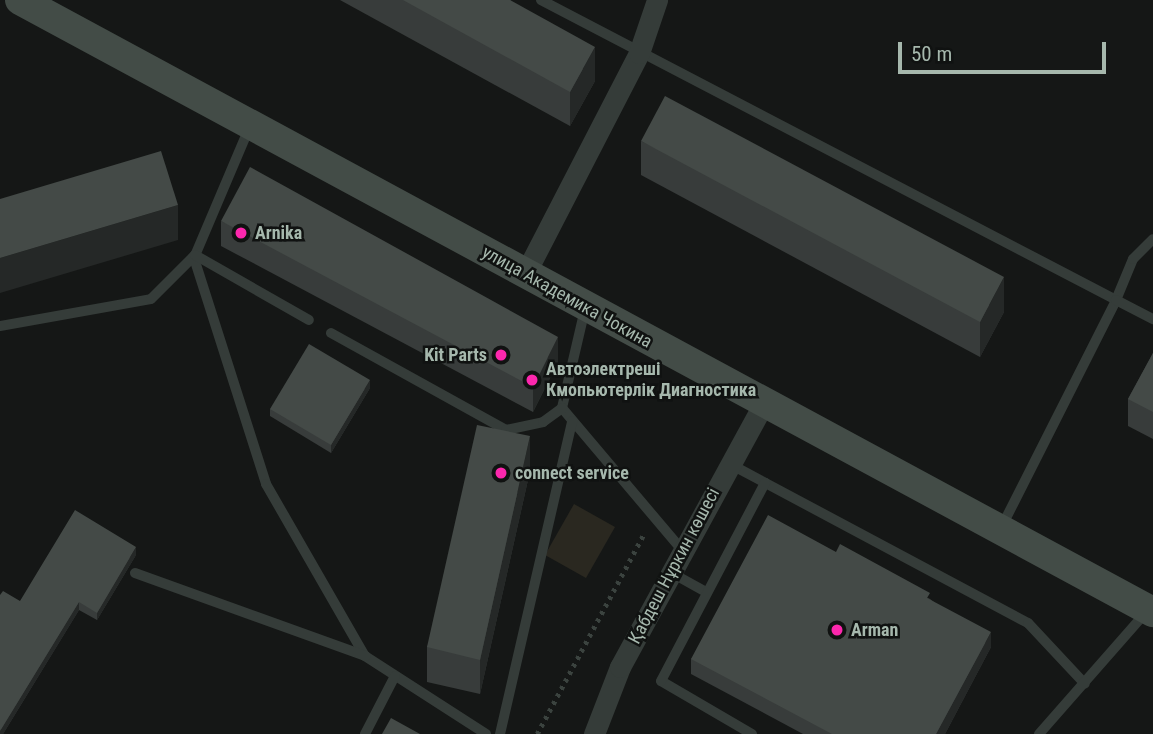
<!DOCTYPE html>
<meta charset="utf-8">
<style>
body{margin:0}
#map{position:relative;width:1153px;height:734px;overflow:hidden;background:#151716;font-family:"Roboto Condensed",sans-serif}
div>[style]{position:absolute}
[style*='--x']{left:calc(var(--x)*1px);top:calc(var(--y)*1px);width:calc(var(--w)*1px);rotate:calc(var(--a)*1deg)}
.green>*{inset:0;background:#2a2820}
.path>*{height:4.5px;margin-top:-2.25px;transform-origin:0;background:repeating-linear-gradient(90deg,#3b433f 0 3.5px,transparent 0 8.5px)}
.lane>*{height:10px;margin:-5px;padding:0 5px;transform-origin:5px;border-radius:5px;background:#353c39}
.street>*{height:21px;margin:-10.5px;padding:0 10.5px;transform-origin:10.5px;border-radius:10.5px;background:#353c39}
.secondary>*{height:30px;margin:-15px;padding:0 15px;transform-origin:15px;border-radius:15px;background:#434c47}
.wall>*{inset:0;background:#383c3b}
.shaded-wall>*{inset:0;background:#252827}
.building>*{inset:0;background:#444a47}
.dots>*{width:19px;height:19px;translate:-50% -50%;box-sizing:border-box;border:4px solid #101211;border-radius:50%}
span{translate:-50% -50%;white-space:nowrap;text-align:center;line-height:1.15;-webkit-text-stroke:5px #101211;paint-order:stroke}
.poi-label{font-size:18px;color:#a6b8ad;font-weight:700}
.left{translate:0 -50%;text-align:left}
.right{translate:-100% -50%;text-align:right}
.street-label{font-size:18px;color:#a6b8ad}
.scale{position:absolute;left:898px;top:42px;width:208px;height:32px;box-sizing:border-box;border:4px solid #a6b8ad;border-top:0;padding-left:9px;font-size:21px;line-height:24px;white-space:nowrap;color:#a6b8ad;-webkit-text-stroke:5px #101211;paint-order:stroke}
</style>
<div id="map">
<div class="green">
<div style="clip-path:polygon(574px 504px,615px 527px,586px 578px,545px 555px)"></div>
</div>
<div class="path">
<div style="--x:537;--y:734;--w:229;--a:-61.9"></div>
</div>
<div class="lane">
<div style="--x:541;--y:0;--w:649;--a:27.55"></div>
<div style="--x:1116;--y:300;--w:44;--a:-67.5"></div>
<div style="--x:1133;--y:259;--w:28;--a:-45"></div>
<div style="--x:250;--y:126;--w:143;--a:113"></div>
<div style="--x:194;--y:258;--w:237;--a:72.3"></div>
<div style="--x:266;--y:484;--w:198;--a:60.1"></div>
<div style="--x:365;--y:656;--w:144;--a:32.8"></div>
<div style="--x:585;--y:309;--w:102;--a:103.1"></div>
<div style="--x:562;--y:408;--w:186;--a:49.8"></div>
<div style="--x:0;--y:326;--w:153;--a:-10.1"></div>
<div style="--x:151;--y:299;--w:62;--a:-45"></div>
<div style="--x:195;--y:255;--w:131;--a:29.7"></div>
<div style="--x:331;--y:333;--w:200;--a:29"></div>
<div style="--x:506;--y:430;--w:38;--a:-12"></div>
<div style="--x:543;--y:422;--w:24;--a:-36"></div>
<div style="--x:730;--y:464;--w:338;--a:28.1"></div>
<div style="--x:1028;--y:623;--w:83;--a:46.9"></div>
<div style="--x:1001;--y:528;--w:255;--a:-63.2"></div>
<div style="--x:1116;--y:300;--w:42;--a:27.2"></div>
<div style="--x:670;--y:572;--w:41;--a:29.1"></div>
<div style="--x:135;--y:573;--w:245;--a:19.8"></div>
<div style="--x:365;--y:734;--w:65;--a:-62.7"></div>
<div style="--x:500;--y:734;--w:321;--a:-77"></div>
<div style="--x:752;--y:734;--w:105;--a:-149.8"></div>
<div style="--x:661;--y:681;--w:224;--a:-62.3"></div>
<div style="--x:1039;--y:734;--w:164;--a:-48.7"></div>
</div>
<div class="street">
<div style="--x:525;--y:274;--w:249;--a:-62.7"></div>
<div style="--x:639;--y:53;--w:56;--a:-71.2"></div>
<div style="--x:594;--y:734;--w:72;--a:-68.8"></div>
<div style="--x:620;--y:667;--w:301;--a:-61.4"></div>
</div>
<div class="secondary">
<div style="--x:20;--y:0;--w:1288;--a:28.38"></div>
</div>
<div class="wall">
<div style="clip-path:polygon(340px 0,510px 0,595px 81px,570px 126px)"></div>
<div style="clip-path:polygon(641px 141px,1004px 312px,980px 357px,641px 175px)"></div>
<div style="clip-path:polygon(221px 221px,558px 362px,533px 412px,221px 246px)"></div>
<div style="clip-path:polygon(1153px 353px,1153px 439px,1128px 426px,1128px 399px)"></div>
<div style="clip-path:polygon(370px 388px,331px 453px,270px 416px,270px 409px)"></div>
<div style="clip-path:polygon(530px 471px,480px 694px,427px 682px,427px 647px)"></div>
<div style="clip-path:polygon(836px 552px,930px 599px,991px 647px,945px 734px,803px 734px,691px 674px,691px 659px)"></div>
<div style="clip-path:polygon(136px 555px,97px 620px,79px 610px,3px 734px,0 734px,20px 601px)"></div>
</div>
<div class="shaded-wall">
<div style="clip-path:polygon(595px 47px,595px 81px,570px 126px,570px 92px)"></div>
<div style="clip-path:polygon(178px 205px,178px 240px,0 293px,0 258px)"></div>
<div style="clip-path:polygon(1004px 277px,1004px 312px,980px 357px,980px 322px)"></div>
<div style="clip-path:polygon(558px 337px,558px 362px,533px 412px,533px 387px)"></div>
<div style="clip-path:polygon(370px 380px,370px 388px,331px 453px,331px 445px)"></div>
<div style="clip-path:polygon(530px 436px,530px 471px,480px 694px,480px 660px)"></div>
<div style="clip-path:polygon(136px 547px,136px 555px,97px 620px,97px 613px)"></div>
<div style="clip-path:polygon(79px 602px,79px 610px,3px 734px,0 734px,0 731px)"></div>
<div style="clip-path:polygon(991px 632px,991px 647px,945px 734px,936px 734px)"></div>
</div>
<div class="building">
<div style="clip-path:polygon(403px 0,510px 0,595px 47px,570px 92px)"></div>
<div style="clip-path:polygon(665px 96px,1004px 277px,980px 322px,641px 141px)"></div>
<div style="clip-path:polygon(161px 151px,178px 205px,0 258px,0 199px)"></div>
<div style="clip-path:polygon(250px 167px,558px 337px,533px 387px,221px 221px)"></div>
<div style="clip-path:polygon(309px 344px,370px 380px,331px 445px,270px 409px)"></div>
<div style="clip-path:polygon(1153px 353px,1153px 412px,1128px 399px)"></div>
<div style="clip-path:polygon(477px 425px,530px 436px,480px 660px,427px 647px)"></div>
<div style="clip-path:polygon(75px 510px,136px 547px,97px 613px,79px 602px,0 731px,0 595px,3px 591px,20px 601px)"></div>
<div style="clip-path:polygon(768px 515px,836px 552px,840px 544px,930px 593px,927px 598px,991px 632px,936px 734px,832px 734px,691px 659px)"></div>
<div style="clip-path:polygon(391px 718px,420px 734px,382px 734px)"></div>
</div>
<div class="dots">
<div style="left:241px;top:233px;background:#fc27ad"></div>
<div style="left:501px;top:355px;background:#fc27ad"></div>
<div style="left:532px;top:380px;background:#fc27ad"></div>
<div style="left:501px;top:473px;background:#fc27ad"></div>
<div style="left:837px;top:630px;background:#fc27ad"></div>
</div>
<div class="poi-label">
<span class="left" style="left:255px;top:233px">Arnika</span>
<span class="right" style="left:487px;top:355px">Kit Parts</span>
<span class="left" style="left:546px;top:380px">Автоэлектреші<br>Кмопьютерлік Диагностика</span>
<span class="left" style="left:515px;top:473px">connect service</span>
<span class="left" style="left:851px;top:630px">Arman</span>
</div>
<div class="street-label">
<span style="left:567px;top:297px;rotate:29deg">улица Академика Чокина</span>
<span style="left:674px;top:566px;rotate:-62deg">Қабдеш Нұркин көшесі</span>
</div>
<div class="scale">50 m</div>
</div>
